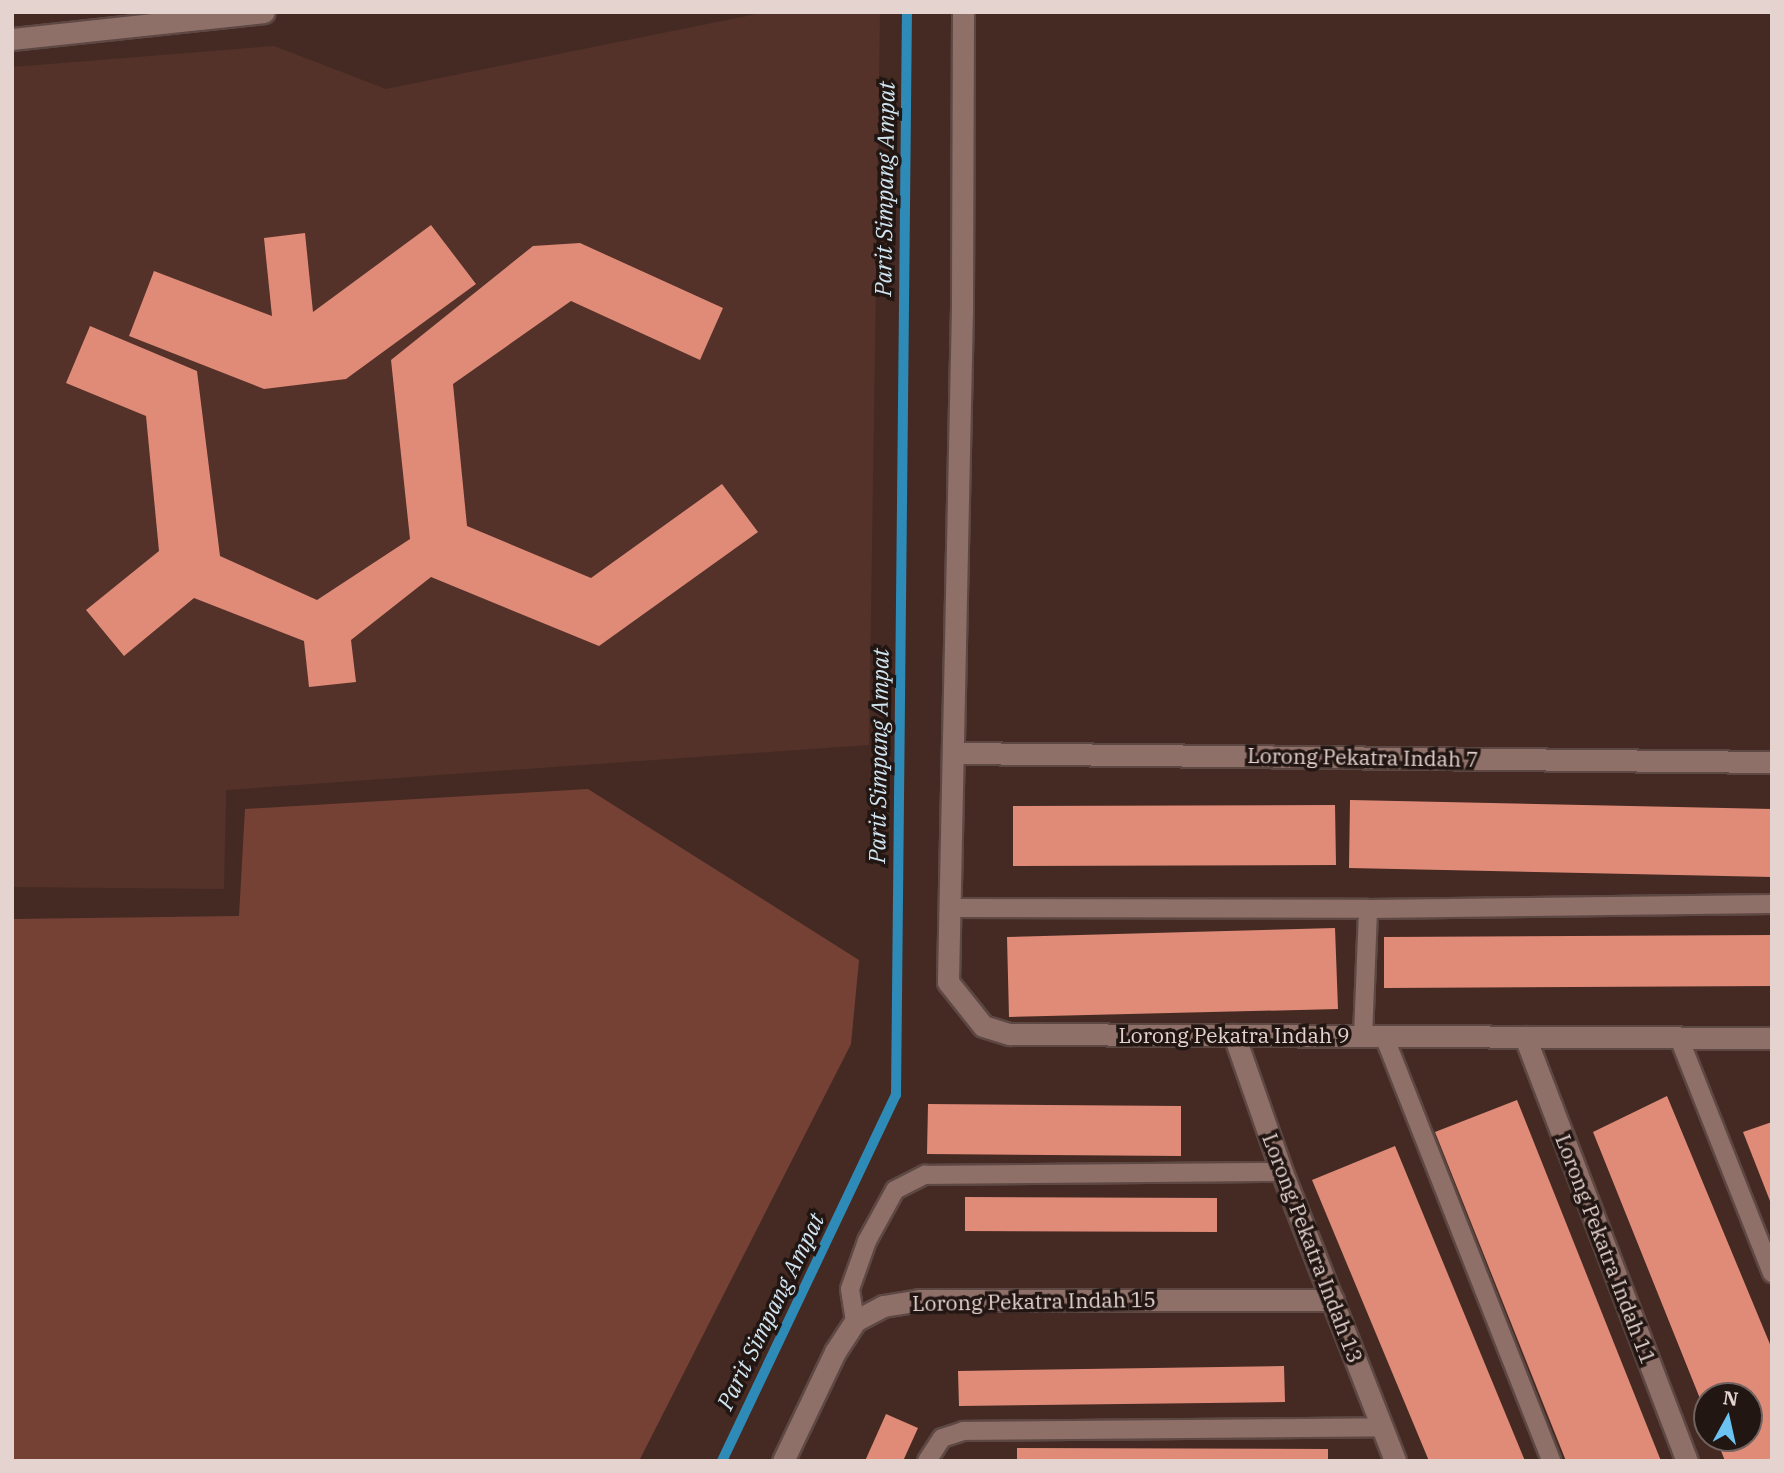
<!DOCTYPE html>
<style>
body{margin:0}
#map{position:relative;width:1784px;height:1473px;overflow:hidden;background:#452a23;font-family:"IBM Plex Serif",serif}
div>[style]{position:absolute}
[style*='--x']{left:calc(var(--x)*1px);top:calc(var(--y)*1px);width:calc(var(--w)*1px);rotate:calc(var(--a)*1deg)}
.built>*{inset:0;background:#54322a}
.green>*{inset:0;background:#764135}
.stream>*{height:10px;margin:-5px;padding:0 5px;transform-origin:5px;border-radius:5px;background:#2e8bb7}
.building>*{inset:0;background:#e08b78}
.roads{filter:drop-shadow(2px 0 #5e4843) drop-shadow(-2px 0 #5e4843) drop-shadow(0 2px #5e4843) drop-shadow(0 -2px #5e4843)}
.lane>*{height:18px;margin:-9px;padding:0 9px;transform-origin:9px;border-radius:9px;background:#8f7068}
.street>*{height:21px;margin:-10.5px;padding:0 10.5px;transform-origin:10.5px;border-radius:10.5px;background:#8f7068}
span{translate:-50% -50%;white-space:nowrap;text-align:center;line-height:1.15;-webkit-text-stroke:7px #221613;paint-order:stroke}
.street-label{font-size:21px;color:#e5d3cf}
.water-label{font-size:23px;color:#d1e6f2;font-style:italic}
.frame{position:absolute;inset:0;border:14px solid #e5d3cf;pointer-events:none}
.north{position:absolute;left:1693px;top:1382px;width:70px;height:70px;box-sizing:border-box;background:#221613;border:2px solid #70625e;border-radius:50%;rotate:8deg;font-size:19px;font-weight:700;line-height:28px;text-align:center;color:#e5d3cf}
.north::after{content:'';display:block;margin:auto;width:24px;height:32px;background:#6ac3f1;clip-path:polygon(50% 0,100% 100%,50% 72%,0 100%)}
</style>
<div id="map">
<div class="built">
<div style="clip-path:polygon(766px 12px,880px 12px,869px 745px,226px 790px,224px 889px,12px 887px,12px 67px,274px 46px,386px 89px)"></div>
</div>
<div class="green">
<div style="clip-path:polygon(588px 789px,859px 960px,851px 1044px,639px 1461px,12px 1461px,12px 919px,239px 916px,245px 809px)"></div>
</div>
<div class="stream">
<div style="--x:722;--y:1461;--w:405;--a:-64.6"></div>
<div style="--x:896;--y:1095;--w:1083;--a:-89.42"></div>
</div>
<div class="building">
<div style="clip-path:polygon(431px 225px,476px 284px,346px 379px,264px 389px,129px 336px,154px 271px,272px 316px,264px 238px,305px 233px,313px 312px)"></div>
<div style="clip-path:polygon(580px 243px,723px 308px,700px 360px,571px 301px,453px 384px,467px 526px,591px 578px,722px 484px,758px 532px,599px 646px,431px 577px,351px 640px,356px 682px,309px 687px,304px 641px,194px 598px,124px 656px,86px 610px,159px 551px,146px 416px,66px 383px,90px 326px,197px 371px,220px 556px,317px 600px,410px 539px,391px 360px,533px 246px)"></div>
<div style="clip-path:polygon(1350px 800px,1772px 809px,1772px 877px,1349px 868px)"></div>
<div style="clip-path:polygon(1335px 805px,1336px 865px,1013px 866px,1013px 806px)"></div>
<div style="clip-path:polygon(1335px 928px,1338px 1009px,1009px 1017px,1007px 937px)"></div>
<div style="clip-path:polygon(1772px 935px,1772px 986px,1384px 988px,1384px 937px)"></div>
<div style="clip-path:polygon(1667px 1096px,1772px 1349px,1772px 1461px,1725px 1461px,1716px 1438px,1749px 1438px,1749px 1396px,1707px 1396px,1707px 1416px,1593px 1132px)"></div>
<div style="clip-path:polygon(1517px 1100px,1661px 1461px,1566px 1461px,1435px 1132px)"></div>
<div style="clip-path:polygon(928px 1104px,1181px 1106px,1181px 1156px,927px 1154px)"></div>
<div style="clip-path:polygon(1772px 1122px,1772px 1206px,1743px 1132px)"></div>
<div style="clip-path:polygon(1395px 1146px,1525px 1461px,1429px 1461px,1312px 1180px)"></div>
<div style="clip-path:polygon(965px 1197px,1217px 1198px,1217px 1232px,965px 1231px)"></div>
<div style="clip-path:polygon(1284px 1366px,1285px 1402px,959px 1406px,958px 1371px)"></div>
<div style="clip-path:polygon(886px 1414px,918px 1428px,903px 1461px,865px 1461px)"></div>
<div style="clip-path:polygon(1017px 1448px,1328px 1449px,1328px 1461px,1017px 1461px)"></div>
</div>
<div class="roads">
<div class="lane">
<div style="--x:950;--y:908;--w:418;--a:0.1"></div>
<div style="--x:1368;--y:909;--w:404;--a:-0.7"></div>
<div style="--x:1363;--y:1036;--w:127;--a:-87.7"></div>
<div style="--x:1384;--y:1036;--w:457;--a:68.5"></div>
<div style="--x:1679;--y:1038;--w:253;--a:68.4"></div>
<div style="--x:855;--y:1321;--w:32;--a:-99"></div>
<div style="--x:850;--y:1289;--w:51;--a:-70.5"></div>
<div style="--x:867;--y:1241;--w:58;--a:-61.2"></div>
<div style="--x:895;--y:1190;--w:34;--a:-27"></div>
<div style="--x:925;--y:1175;--w:357;--a:-0.5"></div>
<div style="--x:927;--y:1461;--w:27;--a:-57"></div>
<div style="--x:942;--y:1438;--w:22;--a:-18"></div>
<div style="--x:963;--y:1431;--w:418;--a:-0.5"></div>
</div>
<div class="street">
<div style="--x:963;--y:12;--w:295;--a:90.2"></div>
<div style="--x:962;--y:307;--w:675;--a:91.19"></div>
<div style="--x:948;--y:982;--w:56;--a:51.5"></div>
<div style="--x:983;--y:1026;--w:28;--a:17"></div>
<div style="--x:1010;--y:1034;--w:762;--a:0.3"></div>
<div style="--x:12;--y:39;--w:253;--a:-6.1"></div>
<div style="--x:954;--y:753;--w:818;--a:0.63"></div>
<div style="--x:1234;--y:1035;--w:145;--a:70.7"></div>
<div style="--x:1282;--y:1172;--w:310;--a:68.6"></div>
<div style="--x:1525;--y:1037;--w:454;--a:69.1"></div>
<div style="--x:783;--y:1461;--w:121;--a:-64.5"></div>
<div style="--x:835;--y:1352;--w:37;--a:-57"></div>
<div style="--x:855;--y:1321;--w:32;--a:-28"></div>
<div style="--x:883;--y:1306;--w:36;--a:-9"></div>
<div style="--x:919;--y:1300;--w:414;--a:0"></div>
</div>
</div>
<div class="street-label">
<span style="left:1363px;top:757px;rotate:1deg">Lorong Pekatra Indah 7</span>
<span style="left:1234px;top:1035px">Lorong Pekatra Indah 9</span>
<span style="left:1313px;top:1248px;rotate:69deg">Lorong Pekatra Indah 13</span>
<span style="left:1606px;top:1249px;rotate:69deg">Lorong Pekatra Indah 11</span>
<span style="left:1034px;top:1301px;rotate:-1deg">Lorong Pekatra Indah 15</span>
</div>
<div class="water-label">
<span style="left:884px;top:189px;rotate:-89deg">Parit Simpang Ampat</span>
<span style="left:878px;top:756px;rotate:-89deg">Parit Simpang Ampat</span>
<span style="left:770px;top:1311px;rotate:-64deg">Parit Simpang Ampat</span>
</div>
<div class="frame"></div>
<div class="north">N</div>
</div>
